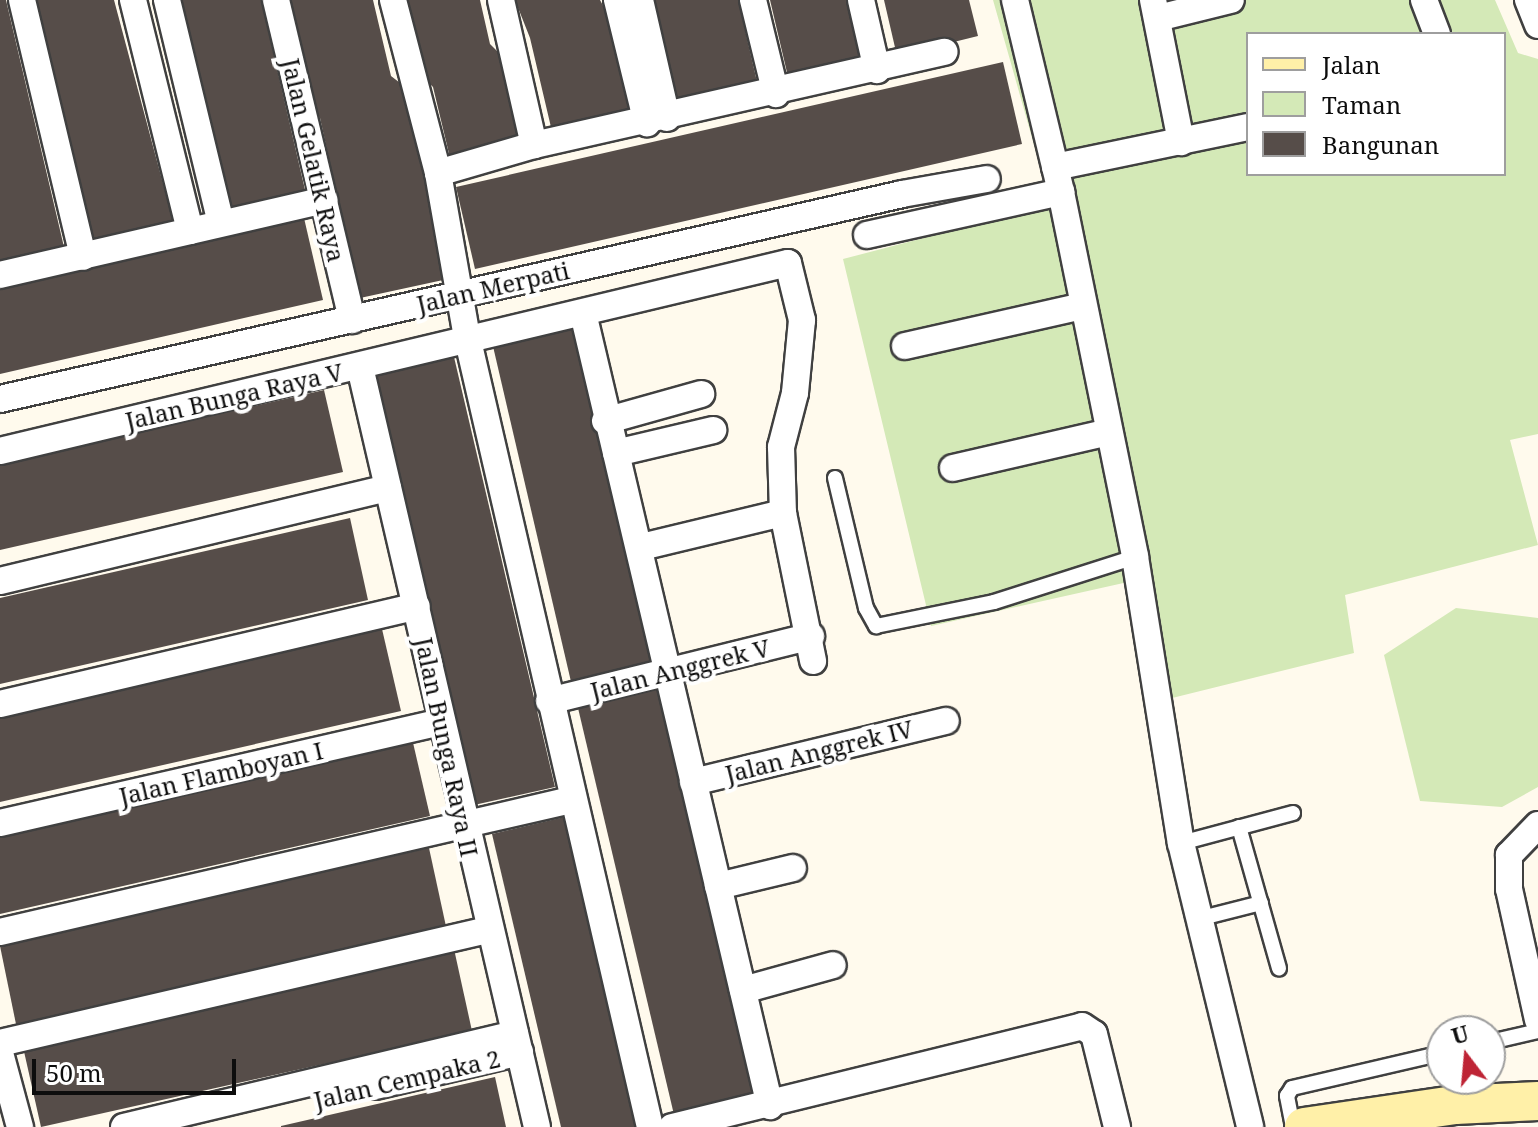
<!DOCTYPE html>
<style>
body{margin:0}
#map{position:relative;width:1538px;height:1127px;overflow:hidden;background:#fffaed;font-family:"Noto Serif",serif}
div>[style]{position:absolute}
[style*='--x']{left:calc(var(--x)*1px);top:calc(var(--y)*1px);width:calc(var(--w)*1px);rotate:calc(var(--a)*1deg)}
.green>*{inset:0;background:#d4e9b7}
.building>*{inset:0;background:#564d49}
.roads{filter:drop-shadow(2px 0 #404040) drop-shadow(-2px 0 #404040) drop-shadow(0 2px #404040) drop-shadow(0 -2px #404040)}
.lane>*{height:14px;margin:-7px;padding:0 7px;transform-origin:7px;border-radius:7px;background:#fff}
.street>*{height:26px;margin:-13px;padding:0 13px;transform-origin:13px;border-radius:13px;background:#fff}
.secondary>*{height:38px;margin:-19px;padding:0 19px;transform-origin:19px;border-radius:19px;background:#fff0a8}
span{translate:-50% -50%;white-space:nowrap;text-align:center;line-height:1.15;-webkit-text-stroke:8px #fff;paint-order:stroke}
.street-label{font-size:24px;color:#0d0d0d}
.legend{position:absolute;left:1246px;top:32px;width:260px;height:144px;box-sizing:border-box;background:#fff;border:2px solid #9e9e9e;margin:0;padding:10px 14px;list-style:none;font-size:24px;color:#0d0d0d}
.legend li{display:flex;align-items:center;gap:16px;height:40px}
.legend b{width:40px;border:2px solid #9e9e9e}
.north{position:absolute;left:1426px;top:1015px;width:80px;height:80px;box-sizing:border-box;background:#fff;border:2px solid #9e9e9e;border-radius:50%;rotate:344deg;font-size:22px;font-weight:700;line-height:32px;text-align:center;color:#0d0d0d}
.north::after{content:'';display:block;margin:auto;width:28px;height:36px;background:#be2435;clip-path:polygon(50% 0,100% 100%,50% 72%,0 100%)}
.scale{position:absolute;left:32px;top:1059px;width:204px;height:36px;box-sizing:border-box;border:4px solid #0d0d0d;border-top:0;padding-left:10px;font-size:24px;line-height:28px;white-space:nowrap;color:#0d0d0d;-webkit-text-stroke:6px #fff;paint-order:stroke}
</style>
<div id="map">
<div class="green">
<div style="clip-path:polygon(evenodd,993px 0,1495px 0,1518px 53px,1538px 59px,1538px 434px,1510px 440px,1538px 545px,1345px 595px,1354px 653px,1160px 701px,1128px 582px,931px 626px,843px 259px,1051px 205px,993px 0,1248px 34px,1504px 34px,1504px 174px,1248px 174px,1248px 34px)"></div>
<div style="clip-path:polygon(1456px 608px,1538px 618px,1538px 787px,1502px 807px,1420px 801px,1384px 655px)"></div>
</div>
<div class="building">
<div style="clip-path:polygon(0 0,6px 0,64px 247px,0 263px)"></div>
<div style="clip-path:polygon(29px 0,114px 0,174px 225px,94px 244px)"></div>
<div style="clip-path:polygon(176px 0,261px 0,306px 194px,225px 213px)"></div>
<div style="clip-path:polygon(284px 0,373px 0,391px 76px,417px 96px,457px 277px,360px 298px,320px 118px,305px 95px)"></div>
<div style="clip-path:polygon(395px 0,480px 0,490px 44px,514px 68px,531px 143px,451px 162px,433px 87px,409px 63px)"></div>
<div style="clip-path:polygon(515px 0,600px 0,610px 19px,634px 121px,554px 140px,530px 38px)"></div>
<div style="clip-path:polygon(653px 0,738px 0,758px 86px,678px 105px)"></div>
<div style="clip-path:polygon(770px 0,855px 0,870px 62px,789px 81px)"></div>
<div style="clip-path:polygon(884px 0,969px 0,978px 36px,897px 56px)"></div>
<div style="clip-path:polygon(1003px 62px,1022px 144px,475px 269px,456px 187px)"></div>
<div style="clip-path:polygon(304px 218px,323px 300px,0 374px,0 288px)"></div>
<div style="clip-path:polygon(572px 323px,653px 667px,572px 686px,492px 342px)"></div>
<div style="clip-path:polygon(454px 357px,555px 787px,474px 805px,374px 375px)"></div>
<div style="clip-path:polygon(324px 390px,343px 472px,0 550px,0 464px)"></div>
<div style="clip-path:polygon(350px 518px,368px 600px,0 684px,0 598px)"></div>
<div style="clip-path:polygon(382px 629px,401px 711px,0 802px,0 716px)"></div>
<div style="clip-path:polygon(659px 689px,755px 1100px,675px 1119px,578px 708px)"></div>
<div style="clip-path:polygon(411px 734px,430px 816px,0 914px,0 828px)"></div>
<div style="clip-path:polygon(573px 815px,646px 1127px,561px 1127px,492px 834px)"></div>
<div style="clip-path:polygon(429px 848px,447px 931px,17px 1029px,0 946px)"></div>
<div style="clip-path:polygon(454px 949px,472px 1031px,41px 1127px,23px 1047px)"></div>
<div style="clip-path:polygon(495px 1077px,506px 1127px,281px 1127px,281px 1126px)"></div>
</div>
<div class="roads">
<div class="lane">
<div style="--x:835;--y:478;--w:134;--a:76.6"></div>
<div style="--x:866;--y:608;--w:21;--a:61"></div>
<div style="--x:876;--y:626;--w:120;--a:-11.5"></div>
<div style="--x:994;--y:602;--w:148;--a:-17.7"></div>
<div style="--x:1239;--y:827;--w:147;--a:74.2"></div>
<div style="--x:1181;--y:843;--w:116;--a:-15"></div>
<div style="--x:1198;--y:919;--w:65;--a:-14.3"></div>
<div style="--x:1490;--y:1042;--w:49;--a:-12.9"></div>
<div style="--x:1293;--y:1127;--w:32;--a:-101"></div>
<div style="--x:1287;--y:1096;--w:9;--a:-58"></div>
<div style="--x:1292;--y:1088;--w:154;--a:-13.1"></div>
</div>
<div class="street">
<div style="--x:22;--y:0;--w:264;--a:76.6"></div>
<div style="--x:133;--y:0;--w:238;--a:76.1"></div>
<div style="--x:167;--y:0;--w:229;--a:76.4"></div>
<div style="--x:276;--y:0;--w:329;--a:76.6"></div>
<div style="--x:393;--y:0;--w:179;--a:75.4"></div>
<div style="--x:438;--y:173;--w:161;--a:80"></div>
<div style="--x:466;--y:332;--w:816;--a:76.97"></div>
<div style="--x:501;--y:0;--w:149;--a:77.2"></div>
<div style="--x:617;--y:0;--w:127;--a:76.3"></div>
<div style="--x:640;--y:0;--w:121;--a:77.1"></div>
<div style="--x:753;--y:0;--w:97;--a:76.3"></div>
<div style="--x:861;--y:0;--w:72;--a:77.1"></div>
<div style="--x:1015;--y:0;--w:197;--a:76.5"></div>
<div style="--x:1061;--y:192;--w:372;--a:78.5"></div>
<div style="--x:1135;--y:557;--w:290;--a:80.9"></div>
<div style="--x:1181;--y:843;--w:292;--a:76.3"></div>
<div style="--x:1153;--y:0;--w:145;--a:78.8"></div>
<div style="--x:1424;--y:0;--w:36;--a:69"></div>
<div style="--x:1528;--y:0;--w:27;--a:68"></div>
<div style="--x:1158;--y:18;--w:75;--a:-13.9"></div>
<div style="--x:1055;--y:167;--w:197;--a:-11.7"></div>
<div style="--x:438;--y:173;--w:100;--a:-16.3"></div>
<div style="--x:534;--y:145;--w:421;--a:-12.8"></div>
<div style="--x:867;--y:235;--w:199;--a:-12.5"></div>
<div style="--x:0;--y:275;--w:333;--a:-13"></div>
<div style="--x:583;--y:313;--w:815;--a:76.73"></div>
<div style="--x:905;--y:346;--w:181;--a:-12.7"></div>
<div style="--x:360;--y:367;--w:780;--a:76.89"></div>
<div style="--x:0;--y:399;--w:925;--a:-12.8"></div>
<div style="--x:902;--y:194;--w:86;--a:-10"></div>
<div style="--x:605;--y:421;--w:100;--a:-15.7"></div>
<div style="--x:0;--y:451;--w:810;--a:-13.42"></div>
<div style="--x:788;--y:263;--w:59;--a:76.2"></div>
<div style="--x:802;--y:320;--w:73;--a:95.5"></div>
<div style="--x:795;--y:393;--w:56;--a:104.5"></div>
<div style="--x:781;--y:447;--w:66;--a:88.3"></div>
<div style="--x:783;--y:513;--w:151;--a:78.5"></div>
<div style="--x:616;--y:453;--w:100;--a:-13.3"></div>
<div style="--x:953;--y:468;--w:160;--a:-13"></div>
<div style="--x:641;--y:547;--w:146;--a:-13.5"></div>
<div style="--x:0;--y:581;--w:399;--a:-13.5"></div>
<div style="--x:549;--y:701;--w:270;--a:-13.9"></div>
<div style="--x:0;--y:704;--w:428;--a:-13.2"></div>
<div style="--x:693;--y:782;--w:260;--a:-13.6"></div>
<div style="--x:0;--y:823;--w:452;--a:-12.9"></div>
<div style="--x:1538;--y:825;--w:42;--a:134"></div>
<div style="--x:1509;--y:855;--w:34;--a:90"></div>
<div style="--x:1509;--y:889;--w:134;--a:77.5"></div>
<div style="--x:718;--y:886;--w:77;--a:-13.5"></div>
<div style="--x:0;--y:932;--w:586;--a:-13.02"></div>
<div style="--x:743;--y:990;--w:93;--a:-15.5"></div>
<div style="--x:0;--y:1043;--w:501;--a:-13.04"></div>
<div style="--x:0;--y:1053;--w:77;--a:74.9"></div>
<div style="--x:375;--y:1086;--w:149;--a:-13.2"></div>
<div style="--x:124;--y:1127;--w:402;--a:-13.4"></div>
<div style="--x:672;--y:1127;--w:422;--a:-13.8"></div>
<div style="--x:1082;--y:1026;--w:14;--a:34"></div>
<div style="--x:1094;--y:1034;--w:96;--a:76.1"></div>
</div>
<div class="secondary">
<div style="--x:1304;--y:1127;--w:153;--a:-8.3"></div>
<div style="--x:1455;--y:1105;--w:83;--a:-2.8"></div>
</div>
</div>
<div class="street-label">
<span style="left:314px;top:160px;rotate:77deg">Jalan Gelatik Raya</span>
<span style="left:493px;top:287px;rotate:-13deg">Jalan Merpati</span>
<span style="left:234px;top:396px;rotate:-13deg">Jalan Bunga Raya V</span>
<span style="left:680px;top:669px;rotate:-14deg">Jalan Anggrek V</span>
<span style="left:447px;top:747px;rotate:78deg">Jalan Bunga Raya II</span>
<span style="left:819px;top:751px;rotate:-14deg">Jalan Anggrek IV</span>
<span style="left:221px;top:773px;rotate:-13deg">Jalan Flamboyan I</span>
<span style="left:407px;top:1079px;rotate:-13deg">Jalan Cempaka 2</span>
</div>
<ul class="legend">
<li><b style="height:10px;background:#fff0a8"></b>Jalan</li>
<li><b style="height:22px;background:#d4e9b7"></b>Taman</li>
<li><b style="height:22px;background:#564d49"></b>Bangunan</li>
</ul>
<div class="north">U</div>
<div class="scale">50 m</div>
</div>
